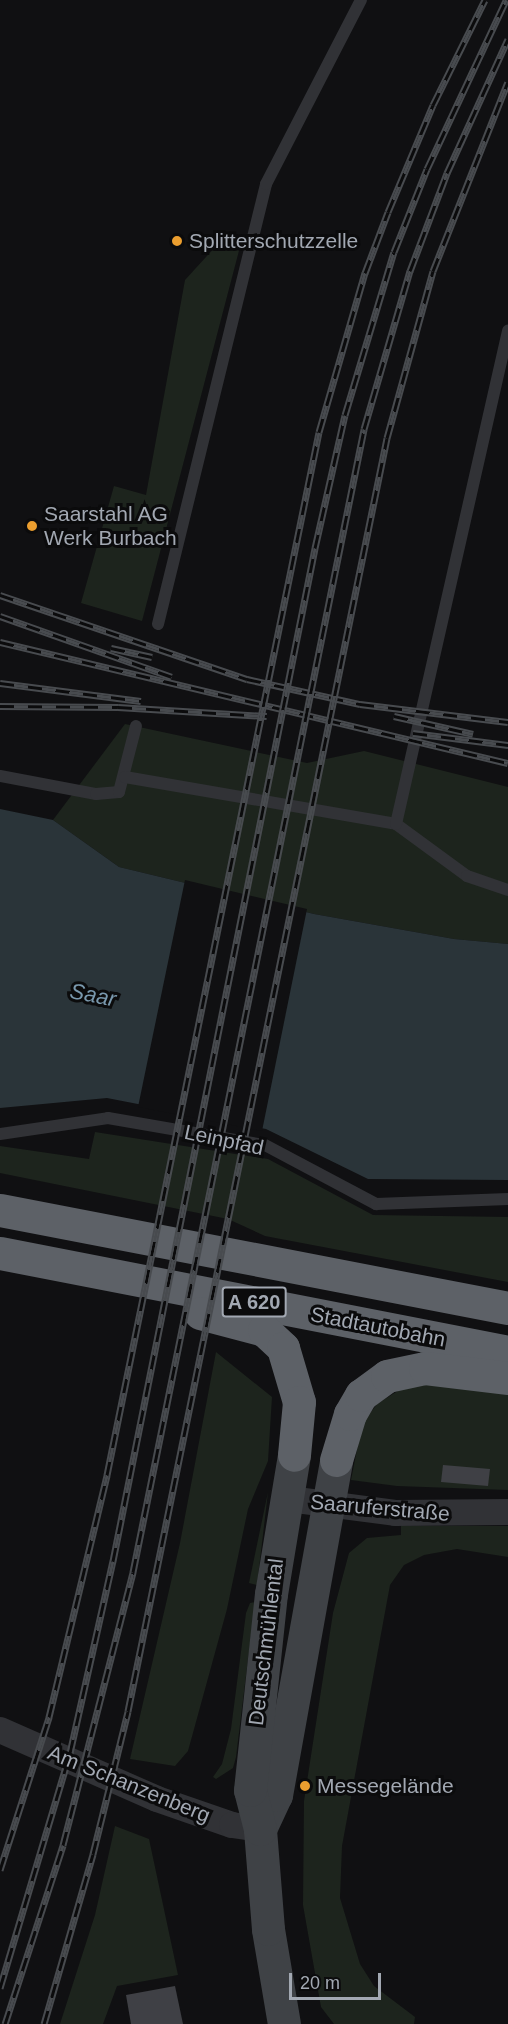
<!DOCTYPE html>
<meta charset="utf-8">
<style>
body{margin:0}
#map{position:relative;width:508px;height:2024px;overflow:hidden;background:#101012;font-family:Arial,sans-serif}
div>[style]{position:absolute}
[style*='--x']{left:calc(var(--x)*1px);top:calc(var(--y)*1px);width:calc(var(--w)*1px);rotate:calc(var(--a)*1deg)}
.green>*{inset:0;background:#1d241d}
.water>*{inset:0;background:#2a3439}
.pier>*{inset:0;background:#101012}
.building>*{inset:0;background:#3f4045}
.service>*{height:12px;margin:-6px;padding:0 6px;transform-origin:6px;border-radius:6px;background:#313236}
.minor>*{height:26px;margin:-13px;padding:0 13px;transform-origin:13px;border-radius:13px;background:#313236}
.secondary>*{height:33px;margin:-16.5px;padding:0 16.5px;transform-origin:16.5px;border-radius:16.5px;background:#3f4246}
.motorway>*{height:33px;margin:-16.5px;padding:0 16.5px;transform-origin:16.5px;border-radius:16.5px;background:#5d6167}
.rail>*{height:7px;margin-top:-3.5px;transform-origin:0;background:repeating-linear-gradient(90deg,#0b0b0c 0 14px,#484b4f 0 28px);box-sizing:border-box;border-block:2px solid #484b4f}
.dots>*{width:16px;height:16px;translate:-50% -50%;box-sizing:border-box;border:3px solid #0b0b0c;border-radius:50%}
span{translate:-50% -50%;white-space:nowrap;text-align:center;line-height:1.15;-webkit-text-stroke:6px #0b0b0c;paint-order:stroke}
.shield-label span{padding:2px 4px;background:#0b0b0c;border:2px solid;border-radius:4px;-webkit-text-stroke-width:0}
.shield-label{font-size:20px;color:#a2a8b2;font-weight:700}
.poi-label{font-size:21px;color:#a2a8b2}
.left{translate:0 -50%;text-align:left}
.street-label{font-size:21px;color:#a2a8b2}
.water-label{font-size:22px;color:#7998ad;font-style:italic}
.scale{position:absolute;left:289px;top:1973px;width:92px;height:27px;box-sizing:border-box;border:3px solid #a2a8b2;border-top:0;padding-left:8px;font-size:18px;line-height:21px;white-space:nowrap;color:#a2a8b2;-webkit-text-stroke:4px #0b0b0c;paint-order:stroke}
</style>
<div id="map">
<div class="green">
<div style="clip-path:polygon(227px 234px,241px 243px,142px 621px,81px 603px,114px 486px,146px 495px,185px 280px)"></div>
<div style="clip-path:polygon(125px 724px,307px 763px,364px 751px,508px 787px,508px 944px,454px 939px,314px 914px,119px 867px,53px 820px)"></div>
<div style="clip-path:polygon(95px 1132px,268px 1159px,373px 1215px,508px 1217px,508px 1282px,265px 1236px,228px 1219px,0 1173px,0 1146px,89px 1159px)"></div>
<div style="clip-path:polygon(216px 1352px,272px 1397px,268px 1461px,248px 1509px,227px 1609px,188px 1751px,175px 1766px,130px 1759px,180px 1543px)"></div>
<div style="clip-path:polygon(437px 1382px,508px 1391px,508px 1490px,397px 1486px,351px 1480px,362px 1424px,377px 1404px,404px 1387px)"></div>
<div style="clip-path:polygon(268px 1492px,257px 1585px,249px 1583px)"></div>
<div style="clip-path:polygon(401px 1526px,508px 1526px,508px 1557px,457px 1549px,424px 1555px,404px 1565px,390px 1585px,342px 1846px,340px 1898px,360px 1964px,374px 1986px,415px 2017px,414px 2024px,334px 2024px,321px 2007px,303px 1905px,304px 1801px,333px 1613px,349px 1553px,367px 1538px,401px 1535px)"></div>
<div style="clip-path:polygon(255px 1602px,236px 1757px,233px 1768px,216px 1779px,213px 1777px,222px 1764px,231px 1729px,246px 1613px,250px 1603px)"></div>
<div style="clip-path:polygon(115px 1826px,149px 1839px,178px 1975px,117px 1986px,103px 2024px,60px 2024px,95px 1915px)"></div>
</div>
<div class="water">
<div style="clip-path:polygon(0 809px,53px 820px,119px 867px,314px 914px,454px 939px,508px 944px,508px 1180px,368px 1179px,266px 1129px,107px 1098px,0 1108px)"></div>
</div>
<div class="pier">
<div style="clip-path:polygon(185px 880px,307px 909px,262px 1131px,138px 1107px)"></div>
</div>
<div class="building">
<div style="clip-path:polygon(443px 1465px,490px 1469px,488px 1486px,441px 1482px)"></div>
<div style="clip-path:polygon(175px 1986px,183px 2024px,131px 2024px,126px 1995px)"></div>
</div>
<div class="service">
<div style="--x:158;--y:624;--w:453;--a:-76.2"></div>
<div style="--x:266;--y:184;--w:207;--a:-62.7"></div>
<div style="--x:0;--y:776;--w:98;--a:10.6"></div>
<div style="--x:96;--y:794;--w:23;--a:-5"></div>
<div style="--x:119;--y:792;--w:68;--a:-75.6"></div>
<div style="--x:125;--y:777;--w:275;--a:9.8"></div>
<div style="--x:396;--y:824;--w:88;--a:36.2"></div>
<div style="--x:467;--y:876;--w:43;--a:18.9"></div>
<div style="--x:396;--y:824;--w:506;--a:-77.2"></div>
<div style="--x:0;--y:1134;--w:109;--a:-8.4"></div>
<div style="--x:108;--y:1118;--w:159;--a:9.8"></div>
<div style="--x:265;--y:1145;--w:126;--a:28"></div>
<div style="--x:376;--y:1204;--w:132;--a:-2.2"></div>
</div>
<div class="minor">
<div style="--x:289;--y:1499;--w:107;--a:7.5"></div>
<div style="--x:395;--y:1513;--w:113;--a:-0.5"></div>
<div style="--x:0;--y:1730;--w:171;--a:23.7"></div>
<div style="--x:157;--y:1799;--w:79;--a:19.1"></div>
<div style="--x:232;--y:1825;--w:28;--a:8"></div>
</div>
<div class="secondary">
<div style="--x:260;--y:1829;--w:38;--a:-65"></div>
<div style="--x:276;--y:1795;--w:340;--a:-79.8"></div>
<div style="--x:284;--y:2024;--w:96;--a:-99.6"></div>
<div style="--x:268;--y:1929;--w:100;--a:-94.6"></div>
<div style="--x:260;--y:1829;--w:40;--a:-104.4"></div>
<div style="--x:250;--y:1790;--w:197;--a:-83.9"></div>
<div style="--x:271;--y:1594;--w:141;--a:-80.6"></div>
</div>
<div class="motorway">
<div style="--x:0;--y:1210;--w:517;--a:10.92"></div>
<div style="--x:0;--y:1253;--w:518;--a:11.03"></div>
<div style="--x:200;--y:1313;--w:66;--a:14.9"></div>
<div style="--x:264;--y:1330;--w:26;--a:43"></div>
<div style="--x:283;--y:1348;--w:56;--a:73.5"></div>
<div style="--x:299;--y:1402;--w:53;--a:95.4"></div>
<div style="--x:336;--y:1460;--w:48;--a:-73.1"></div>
<div style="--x:350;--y:1414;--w:22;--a:-60"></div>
<div style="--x:361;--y:1395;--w:32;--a:-36"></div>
<div style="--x:387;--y:1376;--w:39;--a:-12"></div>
<div style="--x:425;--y:1368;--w:84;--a:6.9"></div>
</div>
<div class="rail">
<div style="--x:0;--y:595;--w:261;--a:18.8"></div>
<div style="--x:247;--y:679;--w:116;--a:12.5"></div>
<div style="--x:360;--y:704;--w:149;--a:6.9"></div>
<div style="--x:0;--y:616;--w:182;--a:19.5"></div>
<div style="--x:0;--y:642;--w:522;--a:13.4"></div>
<div style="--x:111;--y:648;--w:42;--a:12.4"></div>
<div style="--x:0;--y:683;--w:142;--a:7.3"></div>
<div style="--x:0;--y:706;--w:118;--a:0.5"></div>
<div style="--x:118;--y:707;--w:149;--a:3.5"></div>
<div style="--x:394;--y:716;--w:81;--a:12.8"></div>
<div style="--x:413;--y:733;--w:96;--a:7.2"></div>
<div style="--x:0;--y:1870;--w:161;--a:-72.2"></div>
<div style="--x:49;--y:1717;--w:249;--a:-76.5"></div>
<div style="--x:107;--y:1475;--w:1064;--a:-78.51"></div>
<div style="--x:319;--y:432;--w:166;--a:-73.9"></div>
<div style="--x:365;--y:273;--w:65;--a:-69.3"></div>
<div style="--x:388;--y:212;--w:116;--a:-67.2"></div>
<div style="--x:433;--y:105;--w:117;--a:-63.7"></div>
<div style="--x:0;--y:1988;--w:245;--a:-73.4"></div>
<div style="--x:70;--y:1753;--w:197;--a:-77.4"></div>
<div style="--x:113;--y:1561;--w:1033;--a:-78.72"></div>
<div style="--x:315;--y:548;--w:136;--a:-77.3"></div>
<div style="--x:345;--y:415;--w:170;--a:-73.3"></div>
<div style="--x:394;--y:252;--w:89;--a:-68.3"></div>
<div style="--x:427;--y:169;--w:187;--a:-64.9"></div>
<div style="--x:5;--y:2024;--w:188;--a:-72"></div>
<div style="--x:63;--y:1845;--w:282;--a:-75.6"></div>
<div style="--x:133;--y:1572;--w:1166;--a:-78.57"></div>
<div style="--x:364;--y:429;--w:165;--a:-73.8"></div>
<div style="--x:410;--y:271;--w:105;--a:-69.3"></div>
<div style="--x:447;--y:173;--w:147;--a:-65.5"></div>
<div style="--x:44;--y:2024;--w:177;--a:-73.9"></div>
<div style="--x:93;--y:1854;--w:147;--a:-76.2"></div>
<div style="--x:128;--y:1711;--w:1299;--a:-78.5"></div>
<div style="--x:387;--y:438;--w:173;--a:-74.6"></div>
<div style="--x:433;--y:271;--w:203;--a:-68.4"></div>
</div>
<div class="dots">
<div style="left:177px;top:241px;background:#eb9e2f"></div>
<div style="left:32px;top:526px;background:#eb9e2f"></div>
<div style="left:305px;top:1786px;background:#eb9e2f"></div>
</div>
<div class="shield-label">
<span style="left:254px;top:1302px">A 620</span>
</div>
<div class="poi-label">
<span class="left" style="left:189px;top:241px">Splitterschutzzelle</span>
<span class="left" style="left:44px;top:526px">Saarstahl AG<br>Werk Burbach</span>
<span class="left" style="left:317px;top:1786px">Messegelände</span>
</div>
<div class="street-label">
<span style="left:224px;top:1140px;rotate:12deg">Leinpfad</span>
<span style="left:378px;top:1327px;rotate:11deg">Stadtautobahn</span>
<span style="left:380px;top:1508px;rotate:5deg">Saaruferstraße</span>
<span style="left:266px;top:1642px;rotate:-83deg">Deutschmühlental</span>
<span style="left:129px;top:1784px;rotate:22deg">Am Schanzenberg</span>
</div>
<div class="water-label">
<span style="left:93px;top:995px;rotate:11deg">Saar</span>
</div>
<div class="scale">20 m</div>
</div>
